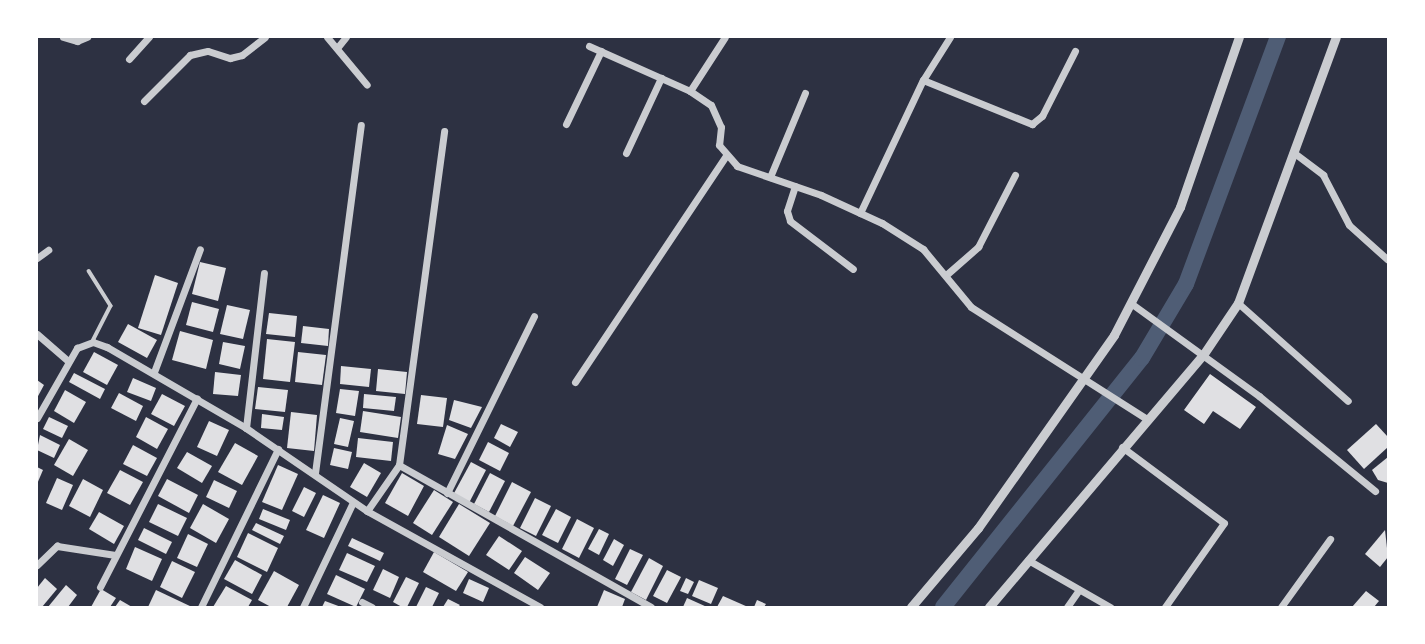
<!DOCTYPE html>
<style>
body{margin:0}
#map{position:relative;width:1425px;height:644px;overflow:hidden;background:#2d3142;font-family:"Alegreya Sans",sans-serif}
div>[style]{position:absolute}
[style*='--x']{left:calc(var(--x)*1px);top:calc(var(--y)*1px);width:calc(var(--w)*1px);rotate:calc(var(--a)*1deg)}
.canal>*{height:16px;margin:-8px;padding:0 8px;transform-origin:8px;border-radius:8px;background:#4f5d75}
.building>*{inset:0;background:#e0e0e3}
.service>*{height:3.5px;margin:-1.75px;padding:0 1.75px;transform-origin:1.75px;border-radius:1.75px;background:#caccd0}
.minor>*{height:7px;margin:-3.5px;padding:0 3.5px;transform-origin:3.5px;border-radius:3.5px;background:#caccd0}
.tertiary>*{height:9px;margin:-4.5px;padding:0 4.5px;transform-origin:4.5px;border-radius:4.5px;background:#caccd0}
span{translate:-50% -50%;white-space:nowrap;text-align:center;line-height:1.15;-webkit-text-stroke:5px #fff;paint-order:stroke}
.frame{position:absolute;inset:0;border:38px solid #fff;pointer-events:none}
</style>
<div id="map">
<div class="canal">
<div style="--x:943;--y:607;--w:319;--a:-51.4"></div>
<div style="--x:1142;--y:358;--w:86;--a:-59.3"></div>
<div style="--x:1186;--y:284;--w:264;--a:-69.6"></div>
</div>
<div class="building">
<div style="clip-path:polygon(200px 262px,226px 268px,218px 301px,192px 294px)"></div>
<div style="clip-path:polygon(155px 275px,178px 283px,161px 335px,138px 328px)"></div>
<div style="clip-path:polygon(192px 302px,219px 309px,213px 332px,186px 325px)"></div>
<div style="clip-path:polygon(227px 305px,250px 310px,243px 339px,220px 334px)"></div>
<div style="clip-path:polygon(269px 313px,297px 316px,295px 337px,266px 334px)"></div>
<div style="clip-path:polygon(128px 324px,157px 340px,147px 358px,118px 342px)"></div>
<div style="clip-path:polygon(303px 326px,329px 329px,328px 346px,301px 343px)"></div>
<div style="clip-path:polygon(180px 331px,213px 340px,206px 369px,172px 360px)"></div>
<div style="clip-path:polygon(267px 339px,295px 342px,290px 382px,263px 379px)"></div>
<div style="clip-path:polygon(223px 342px,245px 346px,240px 369px,219px 364px)"></div>
<div style="clip-path:polygon(94px 352px,118px 365px,107px 385px,83px 372px)"></div>
<div style="clip-path:polygon(298px 352px,326px 355px,322px 385px,295px 382px)"></div>
<div style="clip-path:polygon(341px 366px,371px 369px,369px 387px,340px 384px)"></div>
<div style="clip-path:polygon(378px 369px,407px 372px,405px 394px,376px 391px)"></div>
<div style="clip-path:polygon(215px 372px,241px 375px,238px 396px,213px 394px)"></div>
<div style="clip-path:polygon(74px 373px,105px 389px,100px 399px,69px 382px)"></div>
<div style="clip-path:polygon(1210px 374px,1256px 407px,1240px 429px,1213px 411px,1204px 424px,1184px 410px)"></div>
<div style="clip-path:polygon(133px 378px,156px 388px,151px 401px,127px 392px)"></div>
<div style="clip-path:polygon(37px 380px,44px 385px,37px 398px)"></div>
<div style="clip-path:polygon(258px 387px,288px 390px,285px 412px,255px 409px)"></div>
<div style="clip-path:polygon(340px 389px,359px 391px,355px 416px,336px 413px)"></div>
<div style="clip-path:polygon(65px 390px,86px 402px,74px 423px,54px 411px)"></div>
<div style="clip-path:polygon(119px 393px,143px 406px,136px 421px,111px 408px)"></div>
<div style="clip-path:polygon(162px 394px,185px 406px,174px 426px,151px 414px)"></div>
<div style="clip-path:polygon(364px 394px,396px 397px,394px 411px,363px 408px)"></div>
<div style="clip-path:polygon(421px 395px,447px 398px,443px 427px,417px 424px)"></div>
<div style="clip-path:polygon(454px 400px,482px 407px,471px 428px,449px 420px)"></div>
<div style="clip-path:polygon(363px 411px,401px 417px,398px 438px,360px 432px)"></div>
<div style="clip-path:polygon(291px 412px,317px 415px,314px 451px,287px 448px)"></div>
<div style="clip-path:polygon(262px 414px,284px 417px,282px 430px,261px 428px)"></div>
<div style="clip-path:polygon(49px 417px,68px 426px,62px 438px,43px 429px)"></div>
<div style="clip-path:polygon(146px 417px,168px 429px,157px 449px,136px 437px)"></div>
<div style="clip-path:polygon(340px 418px,354px 421px,348px 447px,334px 444px)"></div>
<div style="clip-path:polygon(209px 421px,229px 430px,217px 456px,197px 447px)"></div>
<div style="clip-path:polygon(501px 424px,518px 432px,510px 447px,494px 438px)"></div>
<div style="clip-path:polygon(1376px 424px,1388px 437px,1388px 447px,1364px 469px,1347px 450px)"></div>
<div style="clip-path:polygon(447px 425px,468px 434px,455px 459px,438px 454px)"></div>
<div style="clip-path:polygon(40px 435px,60px 445px,54px 458px,37px 450px)"></div>
<div style="clip-path:polygon(358px 438px,393px 442px,391px 461px,356px 457px)"></div>
<div style="clip-path:polygon(69px 439px,88px 450px,73px 476px,54px 465px)"></div>
<div style="clip-path:polygon(488px 442px,509px 453px,500px 471px,479px 460px)"></div>
<div style="clip-path:polygon(235px 443px,258px 456px,242px 485px,218px 472px)"></div>
<div style="clip-path:polygon(133px 445px,157px 458px,147px 476px,123px 464px)"></div>
<div style="clip-path:polygon(334px 448px,352px 452px,348px 469px,330px 465px)"></div>
<div style="clip-path:polygon(187px 452px,212px 466px,202px 483px,177px 468px)"></div>
<div style="clip-path:polygon(1388px 457px,1388px 483px,1378px 480px,1372px 470px)"></div>
<div style="clip-path:polygon(471px 462px,486px 470px,469px 503px,453px 495px)"></div>
<div style="clip-path:polygon(364px 463px,381px 473px,367px 497px,350px 487px)"></div>
<div style="clip-path:polygon(278px 465px,298px 474px,282px 510px,262px 502px)"></div>
<div style="clip-path:polygon(37px 467px,43px 470px,37px 484px)"></div>
<div style="clip-path:polygon(120px 470px,143px 482px,130px 505px,107px 493px)"></div>
<div style="clip-path:polygon(402px 473px,424px 486px,408px 516px,385px 503px)"></div>
<div style="clip-path:polygon(490px 473px,505px 481px,489px 512px,474px 504px)"></div>
<div style="clip-path:polygon(57px 478px,73px 485px,62px 510px,46px 503px)"></div>
<div style="clip-path:polygon(83px 479px,103px 490px,90px 517px,69px 506px)"></div>
<div style="clip-path:polygon(167px 479px,198px 495px,189px 513px,158px 496px)"></div>
<div style="clip-path:polygon(214px 480px,237px 491px,229px 508px,206px 497px)"></div>
<div style="clip-path:polygon(512px 482px,531px 492px,513px 526px,495px 516px)"></div>
<div style="clip-path:polygon(304px 487px,316px 493px,304px 517px,292px 511px)"></div>
<div style="clip-path:polygon(434px 490px,453px 502px,432px 535px,413px 523px)"></div>
<div style="clip-path:polygon(323px 495px,340px 503px,324px 538px,306px 530px)"></div>
<div style="clip-path:polygon(535px 498px,551px 506px,536px 536px,520px 528px)"></div>
<div style="clip-path:polygon(158px 504px,187px 518px,178px 536px,149px 522px)"></div>
<div style="clip-path:polygon(203px 504px,229px 519px,216px 543px,190px 528px)"></div>
<div style="clip-path:polygon(459px 504px,490px 523px,469px 556px,439px 537px)"></div>
<div style="clip-path:polygon(263px 509px,290px 520px,286px 530px,259px 519px)"></div>
<div style="clip-path:polygon(556px 509px,571px 517px,558px 543px,542px 535px)"></div>
<div style="clip-path:polygon(99px 512px,124px 526px,114px 544px,89px 529px)"></div>
<div style="clip-path:polygon(577px 519px,594px 528px,579px 558px,562px 549px)"></div>
<div style="clip-path:polygon(256px 523px,284px 536px,280px 544px,252px 530px)"></div>
<div style="clip-path:polygon(144px 528px,172px 542px,166px 554px,138px 540px)"></div>
<div style="clip-path:polygon(599px 529px,609px 534px,599px 555px,588px 549px)"></div>
<div style="clip-path:polygon(1385px 530px,1388px 557px,1380px 567px,1365px 554px)"></div>
<div style="clip-path:polygon(248px 533px,278px 548px,267px 572px,237px 557px)"></div>
<div style="clip-path:polygon(188px 534px,208px 544px,197px 567px,177px 558px)"></div>
<div style="clip-path:polygon(499px 536px,522px 551px,509px 570px,486px 555px)"></div>
<div style="clip-path:polygon(352px 538px,384px 553px,380px 561px,348px 546px)"></div>
<div style="clip-path:polygon(614px 539px,624px 545px,613px 566px,603px 560px)"></div>
<div style="clip-path:polygon(135px 547px,162px 559px,152px 581px,126px 569px)"></div>
<div style="clip-path:polygon(630px 549px,643px 555px,627px 585px,615px 579px)"></div>
<div style="clip-path:polygon(434px 552px,468px 572px,456px 591px,423px 572px)"></div>
<div style="clip-path:polygon(347px 553px,375px 566px,367px 582px,339px 570px)"></div>
<div style="clip-path:polygon(525px 557px,550px 573px,538px 590px,514px 573px)"></div>
<div style="clip-path:polygon(649px 558px,663px 566px,646px 600px,631px 592px)"></div>
<div style="clip-path:polygon(235px 560px,262px 575px,252px 594px,224px 579px)"></div>
<div style="clip-path:polygon(172px 561px,195px 572px,182px 598px,160px 587px)"></div>
<div style="clip-path:polygon(383px 569px,399px 577px,390px 598px,373px 590px)"></div>
<div style="clip-path:polygon(667px 570px,681px 577px,667px 603px,653px 596px)"></div>
<div style="clip-path:polygon(274px 571px,299px 585px,287px 607px,271px 607px,258px 600px)"></div>
<div style="clip-path:polygon(336px 575px,365px 589px,356px 607px,327px 594px)"></div>
<div style="clip-path:polygon(406px 577px,419px 583px,407px 607px,402px 607px,393px 602px)"></div>
<div style="clip-path:polygon(45px 578px,57px 589px,42px 607px,37px 607px,37px 588px)"></div>
<div style="clip-path:polygon(686px 578px,694px 582px,688px 594px,680px 591px)"></div>
<div style="clip-path:polygon(469px 579px,489px 588px,483px 602px,463px 593px)"></div>
<div style="clip-path:polygon(699px 580px,718px 588px,711px 604px,692px 596px)"></div>
<div style="clip-path:polygon(66px 585px,77px 595px,68px 607px,48px 607px)"></div>
<div style="clip-path:polygon(226px 586px,252px 600px,248px 607px,213px 607px)"></div>
<div style="clip-path:polygon(426px 587px,439px 593px,432px 607px,416px 607px)"></div>
<div style="clip-path:polygon(101px 589px,116px 598px,110px 607px,91px 607px)"></div>
<div style="clip-path:polygon(156px 590px,192px 607px,148px 607px)"></div>
<div style="clip-path:polygon(604px 590px,625px 599px,622px 607px,597px 607px)"></div>
<div style="clip-path:polygon(1366px 591px,1379px 601px,1374px 607px,1352px 607px)"></div>
<div style="clip-path:polygon(723px 596px,748px 607px,717px 607px)"></div>
<div style="clip-path:polygon(687px 598px,707px 607px,683px 607px)"></div>
<div style="clip-path:polygon(448px 599px,460px 605px,458px 607px,443px 607px)"></div>
<div style="clip-path:polygon(120px 600px,132px 607px,115px 607px)"></div>
<div style="clip-path:polygon(757px 600px,766px 604px,764px 607px,754px 607px)"></div>
<div style="clip-path:polygon(325px 601px,341px 607px,322px 607px)"></div>
</div>
<div class="service">
<div style="--x:89;--y:271;--w:41;--a:57.8"></div>
<div style="--x:111;--y:306;--w:38;--a:117"></div>
</div>
<div class="minor">
<div style="--x:63;--y:37;--w:15;--a:16"></div>
<div style="--x:77;--y:41;--w:11;--a:-22"></div>
<div style="--x:327;--y:37;--w:62;--a:50.2"></div>
<div style="--x:589;--y:46;--w:111;--a:24"></div>
<div style="--x:690;--y:91;--w:25;--a:34"></div>
<div style="--x:711;--y:105;--w:24;--a:66"></div>
<div style="--x:721;--y:127;--w:18;--a:96"></div>
<div style="--x:719;--y:145;--w:28;--a:49"></div>
<div style="--x:737;--y:166;--w:89;--a:19"></div>
<div style="--x:821;--y:195;--w:67;--a:24.7"></div>
<div style="--x:882;--y:223;--w:49;--a:32.4"></div>
<div style="--x:923;--y:249;--w:75;--a:50.4"></div>
<div style="--x:971;--y:307;--w:209;--a:32.5"></div>
<div style="--x:337;--y:48;--w:14;--a:-51"></div>
<div style="--x:129;--y:59;--w:30;--a:-48"></div>
<div style="--x:923;--y:80;--w:118;--a:22"></div>
<div style="--x:1032;--y:124;--w:13;--a:-39"></div>
<div style="--x:1042;--y:116;--w:73;--a:-63.1"></div>
<div style="--x:690;--y:91;--w:64;--a:-57.1"></div>
<div style="--x:144;--y:101;--w:65;--a:-45"></div>
<div style="--x:190;--y:55;--w:18;--a:-13"></div>
<div style="--x:208;--y:51;--w:23;--a:18"></div>
<div style="--x:230;--y:58;--w:12;--a:-14"></div>
<div style="--x:242;--y:55;--w:29;--a:-38"></div>
<div style="--x:566;--y:124;--w:81;--a:-64.4"></div>
<div style="--x:1293;--y:152;--w:38;--a:37"></div>
<div style="--x:1323;--y:175;--w:56;--a:62.5"></div>
<div style="--x:1349;--y:225;--w:52;--a:41.9"></div>
<div style="--x:626;--y:153;--w:83;--a:-65"></div>
<div style="--x:770;--y:177;--w:91;--a:-67.4"></div>
<div style="--x:795;--y:186;--w:26;--a:108"></div>
<div style="--x:787;--y:211;--w:10;--a:73"></div>
<div style="--x:790;--y:221;--w:79;--a:37.3"></div>
<div style="--x:860;--y:213;--w:147;--a:-64.7"></div>
<div style="--x:923;--y:80;--w:51;--a:-57.9"></div>
<div style="--x:37;--y:258;--w:14;--a:-36"></div>
<div style="--x:946;--y:275;--w:43;--a:-41.2"></div>
<div style="--x:978;--y:247;--w:81;--a:-62.8"></div>
<div style="--x:1238;--y:303;--w:147;--a:41.7"></div>
<div style="--x:1132;--y:304;--w:157;--a:35.9"></div>
<div style="--x:1259;--y:396;--w:150;--a:39.3"></div>
<div style="--x:37;--y:334;--w:41;--a:41.1"></div>
<div style="--x:154;--y:372;--w:131;--a:-69.5"></div>
<div style="--x:575;--y:382;--w:272;--a:-56.3"></div>
<div style="--x:37;--y:418;--w:81;--a:-60.3"></div>
<div style="--x:77;--y:348;--w:17;--a:-21"></div>
<div style="--x:93;--y:342;--w:15;--a:20"></div>
<div style="--x:107;--y:347;--w:161;--a:30.2"></div>
<div style="--x:246;--y:428;--w:147;--a:34.4"></div>
<div style="--x:367;--y:511;--w:198;--a:29"></div>
<div style="--x:246;--y:428;--w:156;--a:-83.4"></div>
<div style="--x:1122;--y:447;--w:127;--a:36.7"></div>
<div style="--x:1224;--y:523;--w:103;--a:125.1"></div>
<div style="--x:399;--y:465;--w:289;--a:29.4"></div>
<div style="--x:315;--y:473;--w:351;--a:-82.5"></div>
<div style="--x:447;--y:493;--w:197;--a:-63.8"></div>
<div style="--x:367;--y:511;--w:56;--a:-55.2"></div>
<div style="--x:399;--y:465;--w:337;--a:-82.3"></div>
<div style="--x:1028;--y:560;--w:95;--a:29.8"></div>
<div style="--x:37;--y:565;--w:28;--a:-44"></div>
<div style="--x:57;--y:546;--w:59;--a:8.8"></div>
<div style="--x:100;--y:587;--w:212;--a:-62.8"></div>
<div style="--x:362;--y:602;--w:11;--a:27"></div>
<div style="--x:201;--y:607;--w:176;--a:-64"></div>
<div style="--x:303;--y:607;--w:116;--a:-64.5"></div>
<div style="--x:1067;--y:607;--w:21;--a:-55"></div>
<div style="--x:1281;--y:607;--w:84;--a:-54.2"></div>
</div>
<div class="tertiary">
<div style="--x:911;--y:607;--w:104;--a:-49.7"></div>
<div style="--x:978;--y:528;--w:236;--a:-54.8"></div>
<div style="--x:1114;--y:335;--w:144;--a:-62.7"></div>
<div style="--x:1180;--y:207;--w:180;--a:-70.9"></div>
<div style="--x:989;--y:607;--w:331;--a:-49.7"></div>
<div style="--x:1203;--y:355;--w:63;--a:-56.1"></div>
<div style="--x:1238;--y:303;--w:283;--a:-69.8"></div>
</div>
<div class="frame"></div>
</div>
